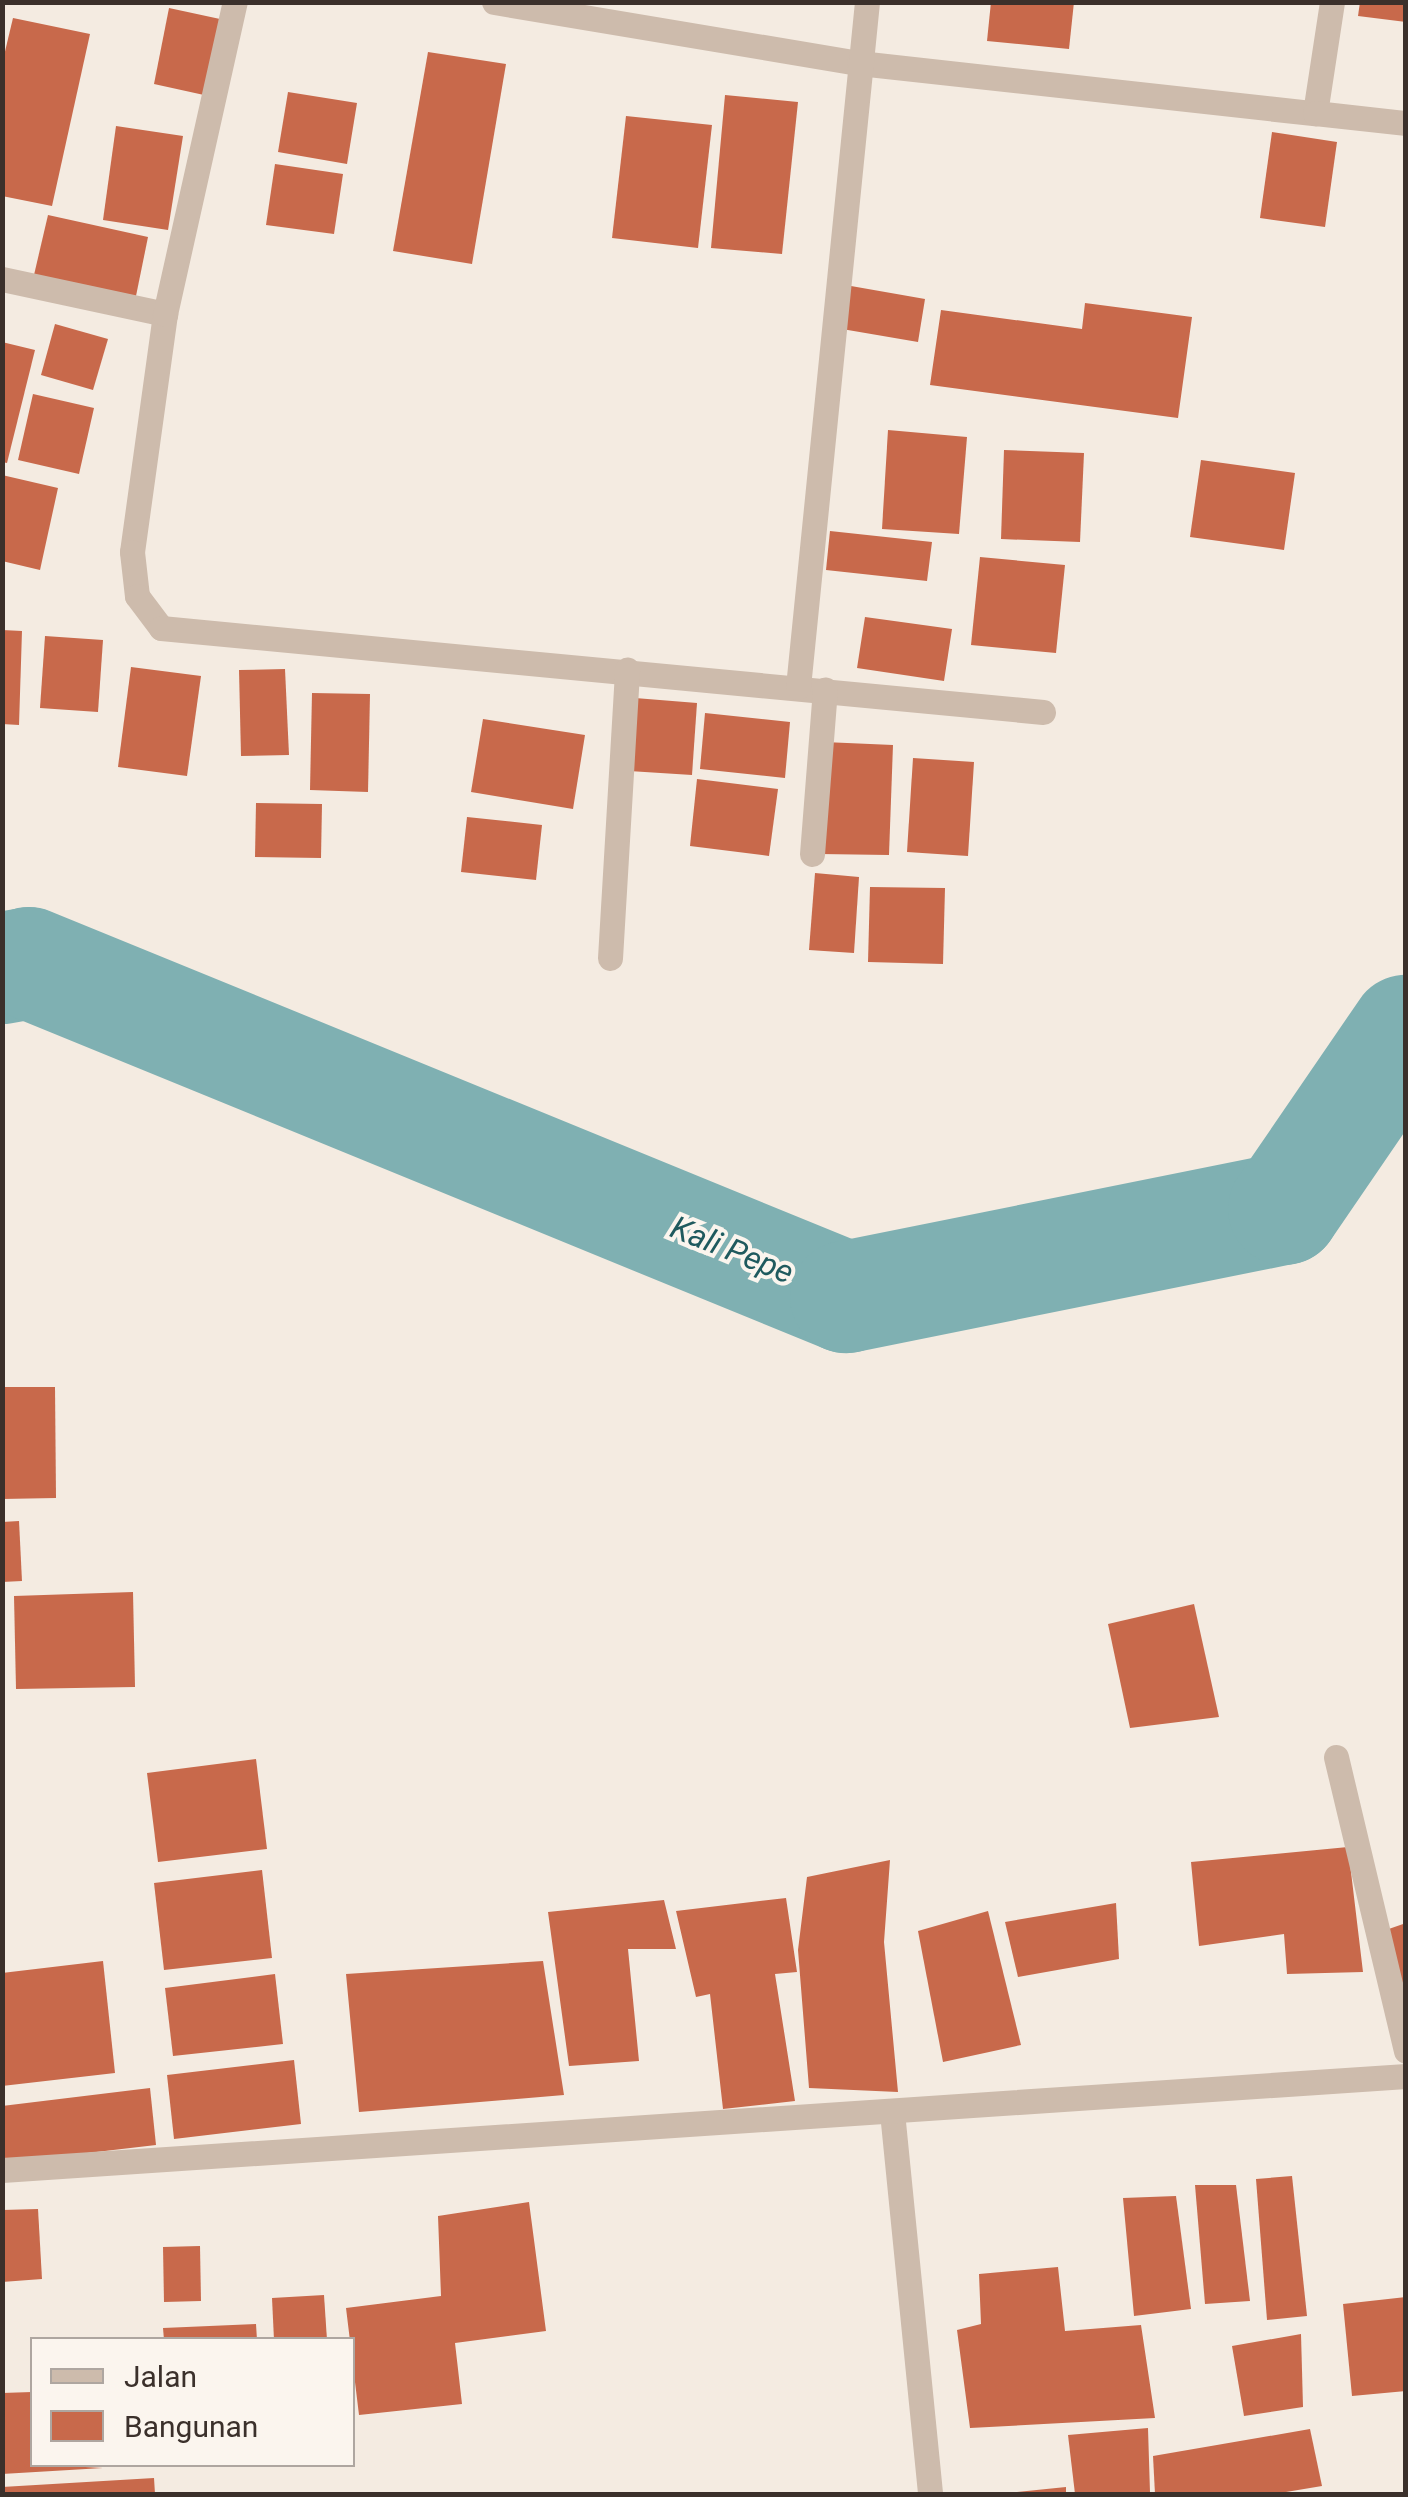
<!DOCTYPE html>
<style>
body{margin:0}
#map{position:relative;width:1408px;height:2497px;overflow:hidden;background:#f4ebe1;font-family:Roboto,sans-serif}
div>[style]{position:absolute}
[style*='--x']{left:calc(var(--x)*1px);top:calc(var(--y)*1px);width:calc(var(--w)*1px);rotate:calc(var(--a)*1deg)}
.river>*{height:112px;margin:-56px;padding:0 56px;transform-origin:56px;border-radius:56px;background:#7fb0b2}
.building>*{inset:0;background:#c8694b}
.minor>*{height:25px;margin:-12.5px;padding:0 12.5px;transform-origin:12.5px;border-radius:12.5px;background:#cdbbac}
span{translate:-50% -50%;white-space:nowrap;text-align:center;line-height:1.15;-webkit-text-stroke:8px #fbf5ee;paint-order:stroke}
.water-label{font-size:32px;color:#1f5a5e;font-style:italic}
.frame{position:absolute;inset:0;border:5px solid #3b302b;pointer-events:none}
.legend{position:absolute;left:30px;top:2337px;width:325px;height:130px;box-sizing:border-box;background:#fbf5ee;border:2px solid #aea6a0;margin:0;padding:12px 18px;list-style:none;font-size:30px;color:#3b302b}
.legend li{display:flex;align-items:center;gap:20px;height:50px}
.legend b{width:50px;border:2px solid #aea6a0}
</style>
<div id="map">
<div class="river">
<div style="--x:2;--y:968;--w:27;--a:-10"></div>
<div style="--x:29;--y:963;--w:883;--a:22.24"></div>
<div style="--x:846;--y:1297;--w:447;--a:-11.4"></div>
<div style="--x:1284;--y:1209;--w:216;--a:-55.6"></div>
</div>
<div class="building">
<div style="clip-path:polygon(991px 2px,1074px 2px,1069px 49px,987px 41px)"></div>
<div style="clip-path:polygon(1360px 2px,1406px 2px,1406px 22px,1358px 16px)"></div>
<div style="clip-path:polygon(169px 8px,220px 19px,204px 95px,154px 84px)"></div>
<div style="clip-path:polygon(13px 18px,90px 34px,52px 206px,2px 196px,2px 64px)"></div>
<div style="clip-path:polygon(428px 52px,506px 64px,472px 264px,393px 251px)"></div>
<div style="clip-path:polygon(288px 92px,357px 103px,347px 164px,278px 152px)"></div>
<div style="clip-path:polygon(725px 95px,798px 102px,782px 254px,711px 248px)"></div>
<div style="clip-path:polygon(626px 116px,712px 125px,698px 248px,612px 238px)"></div>
<div style="clip-path:polygon(116px 126px,183px 136px,168px 230px,103px 220px)"></div>
<div style="clip-path:polygon(1272px 132px,1337px 142px,1325px 227px,1260px 218px)"></div>
<div style="clip-path:polygon(275px 164px,343px 174px,334px 234px,266px 225px)"></div>
<div style="clip-path:polygon(48px 215px,148px 237px,136px 296px,34px 275px)"></div>
<div style="clip-path:polygon(851px 286px,925px 299px,918px 342px,842px 329px)"></div>
<div style="clip-path:polygon(1085px 303px,1192px 317px,1178px 418px,930px 385px,941px 310px,1082px 329px)"></div>
<div style="clip-path:polygon(55px 324px,108px 339px,93px 390px,41px 375px)"></div>
<div style="clip-path:polygon(2px 342px,35px 350px,7px 463px,2px 462px)"></div>
<div style="clip-path:polygon(33px 394px,94px 408px,79px 474px,18px 460px)"></div>
<div style="clip-path:polygon(888px 430px,967px 437px,959px 534px,882px 529px)"></div>
<div style="clip-path:polygon(1004px 450px,1084px 453px,1080px 542px,1001px 539px)"></div>
<div style="clip-path:polygon(1201px 460px,1295px 473px,1284px 550px,1190px 537px)"></div>
<div style="clip-path:polygon(2px 475px,58px 488px,40px 570px,2px 561px)"></div>
<div style="clip-path:polygon(830px 531px,932px 542px,927px 581px,826px 570px)"></div>
<div style="clip-path:polygon(980px 557px,1065px 565px,1056px 653px,971px 645px)"></div>
<div style="clip-path:polygon(865px 617px,952px 629px,944px 681px,857px 668px)"></div>
<div style="clip-path:polygon(2px 630px,22px 631px,19px 725px,2px 724px)"></div>
<div style="clip-path:polygon(45px 636px,103px 640px,98px 712px,40px 708px)"></div>
<div style="clip-path:polygon(131px 667px,201px 676px,187px 776px,118px 767px)"></div>
<div style="clip-path:polygon(285px 669px,289px 755px,241px 756px,239px 670px)"></div>
<div style="clip-path:polygon(312px 693px,370px 694px,368px 792px,310px 790px)"></div>
<div style="clip-path:polygon(635px 698px,697px 703px,692px 775px,629px 771px)"></div>
<div style="clip-path:polygon(705px 713px,790px 722px,785px 778px,700px 769px)"></div>
<div style="clip-path:polygon(483px 719px,585px 735px,573px 809px,471px 792px)"></div>
<div style="clip-path:polygon(824px 742px,893px 745px,889px 855px,820px 854px)"></div>
<div style="clip-path:polygon(913px 758px,974px 762px,968px 856px,907px 852px)"></div>
<div style="clip-path:polygon(697px 779px,778px 789px,769px 856px,690px 846px)"></div>
<div style="clip-path:polygon(256px 803px,322px 804px,321px 858px,255px 857px)"></div>
<div style="clip-path:polygon(467px 817px,542px 825px,536px 880px,461px 872px)"></div>
<div style="clip-path:polygon(815px 873px,859px 877px,854px 953px,809px 950px)"></div>
<div style="clip-path:polygon(870px 887px,945px 888px,943px 964px,868px 962px)"></div>
<div style="clip-path:polygon(2px 1387px,55px 1387px,56px 1498px,2px 1499px)"></div>
<div style="clip-path:polygon(19px 1521px,22px 1581px,2px 1582px,2px 1522px)"></div>
<div style="clip-path:polygon(133px 1592px,135px 1687px,16px 1689px,14px 1596px)"></div>
<div style="clip-path:polygon(1194px 1604px,1219px 1717px,1130px 1728px,1108px 1624px)"></div>
<div style="clip-path:polygon(256px 1759px,267px 1849px,158px 1862px,147px 1773px)"></div>
<div style="clip-path:polygon(1348px 1847px,1363px 1972px,1287px 1974px,1284px 1934px,1199px 1946px,1191px 1862px)"></div>
<div style="clip-path:polygon(890px 1860px,884px 1942px,898px 2092px,809px 2088px,798px 1950px,807px 1877px)"></div>
<div style="clip-path:polygon(262px 1870px,272px 1958px,164px 1970px,154px 1883px)"></div>
<div style="clip-path:polygon(786px 1898px,797px 1972px,775px 1974px,795px 2101px,723px 2109px,710px 1994px,696px 1997px,676px 1911px)"></div>
<div style="clip-path:polygon(664px 1900px,676px 1949px,628px 1949px,639px 2061px,569px 2066px,548px 1912px)"></div>
<div style="clip-path:polygon(1116px 1903px,1119px 1959px,1018px 1977px,1005px 1922px)"></div>
<div style="clip-path:polygon(988px 1911px,1021px 2045px,943px 2062px,918px 1931px)"></div>
<div style="clip-path:polygon(1406px 1923px,1406px 2008px,1383px 1931px)"></div>
<div style="clip-path:polygon(103px 1961px,115px 2073px,2px 2086px,2px 1973px)"></div>
<div style="clip-path:polygon(543px 1961px,564px 2095px,359px 2112px,346px 1974px)"></div>
<div style="clip-path:polygon(275px 1974px,283px 2044px,173px 2056px,165px 1988px)"></div>
<div style="clip-path:polygon(294px 2060px,301px 2124px,174px 2139px,167px 2075px)"></div>
<div style="clip-path:polygon(150px 2088px,156px 2145px,2px 2163px,2px 2106px)"></div>
<div style="clip-path:polygon(1292px 2176px,1307px 2316px,1267px 2320px,1256px 2179px)"></div>
<div style="clip-path:polygon(1195px 2185px,1236px 2185px,1250px 2301px,1205px 2304px)"></div>
<div style="clip-path:polygon(1176px 2196px,1191px 2309px,1134px 2316px,1123px 2198px)"></div>
<div style="clip-path:polygon(529px 2202px,546px 2331px,455px 2343px,462px 2404px,359px 2415px,346px 2308px,441px 2296px,438px 2216px)"></div>
<div style="clip-path:polygon(38px 2209px,42px 2279px,2px 2282px,2px 2210px)"></div>
<div style="clip-path:polygon(200px 2246px,201px 2301px,164px 2302px,163px 2247px)"></div>
<div style="clip-path:polygon(1058px 2267px,1065px 2331px,1141px 2325px,1155px 2418px,970px 2428px,957px 2330px,981px 2324px,979px 2274px)"></div>
<div style="clip-path:polygon(324px 2295px,327px 2340px,274px 2340px,272px 2298px)"></div>
<div style="clip-path:polygon(1406px 2297px,1406px 2391px,1352px 2396px,1343px 2304px)"></div>
<div style="clip-path:polygon(256px 2324px,257px 2340px,164px 2340px,163px 2328px)"></div>
<div style="clip-path:polygon(1301px 2334px,1303px 2407px,1244px 2416px,1232px 2346px)"></div>
<div style="clip-path:polygon(32px 2392px,32px 2464px,103px 2468px,2px 2474px,2px 2393px)"></div>
<div style="clip-path:polygon(1148px 2428px,1150px 2493px,1075px 2494px,1068px 2435px)"></div>
<div style="clip-path:polygon(1310px 2429px,1322px 2486px,1274px 2494px,1155px 2494px,1153px 2456px)"></div>
<div style="clip-path:polygon(154px 2478px,155px 2494px,2px 2494px,2px 2487px)"></div>
<div style="clip-path:polygon(1066px 2487px,1066px 2494px,1017px 2494px,1017px 2492px)"></div>
</div>
<div class="minor">
<div style="--x:494;--y:2;--w:370;--a:9.5"></div>
<div style="--x:859;--y:63;--w:459;--a:6.3"></div>
<div style="--x:1315;--y:113;--w:112;--a:-81.3"></div>
<div style="--x:1315;--y:113;--w:92;--a:6.3"></div>
<div style="--x:2;--y:279;--w:167;--a:12.1"></div>
<div style="--x:165;--y:314;--w:240;--a:97.9"></div>
<div style="--x:132;--y:552;--w:44;--a:83.5"></div>
<div style="--x:137;--y:596;--w:40;--a:53"></div>
<div style="--x:161;--y:628;--w:886;--a:5.44"></div>
<div style="--x:165;--y:314;--w:320;--a:-77.4"></div>
<div style="--x:798;--y:687;--w:688;--a:-84.25"></div>
<div style="--x:812;--y:854;--w:165;--a:-85.5"></div>
<div style="--x:610;--y:958;--w:289;--a:-86.6"></div>
<div style="--x:1336;--y:1757;--w:302;--a:76.6"></div>
<div style="--x:892;--y:2112;--w:384;--a:84.3"></div>
<div style="--x:2;--y:2170;--w:1407;--a:-3.83"></div>
</div>
<div class="water-label">
<span style="left:732px;top:1250px;rotate:22deg">Kali Pepe</span>
</div>
<div class="frame"></div>
<ul class="legend">
<li><b style="height:12px;background:#cdbbac"></b>Jalan</li>
<li><b style="height:28px;background:#c8694b"></b>Bangunan</li>
</ul>
</div>
